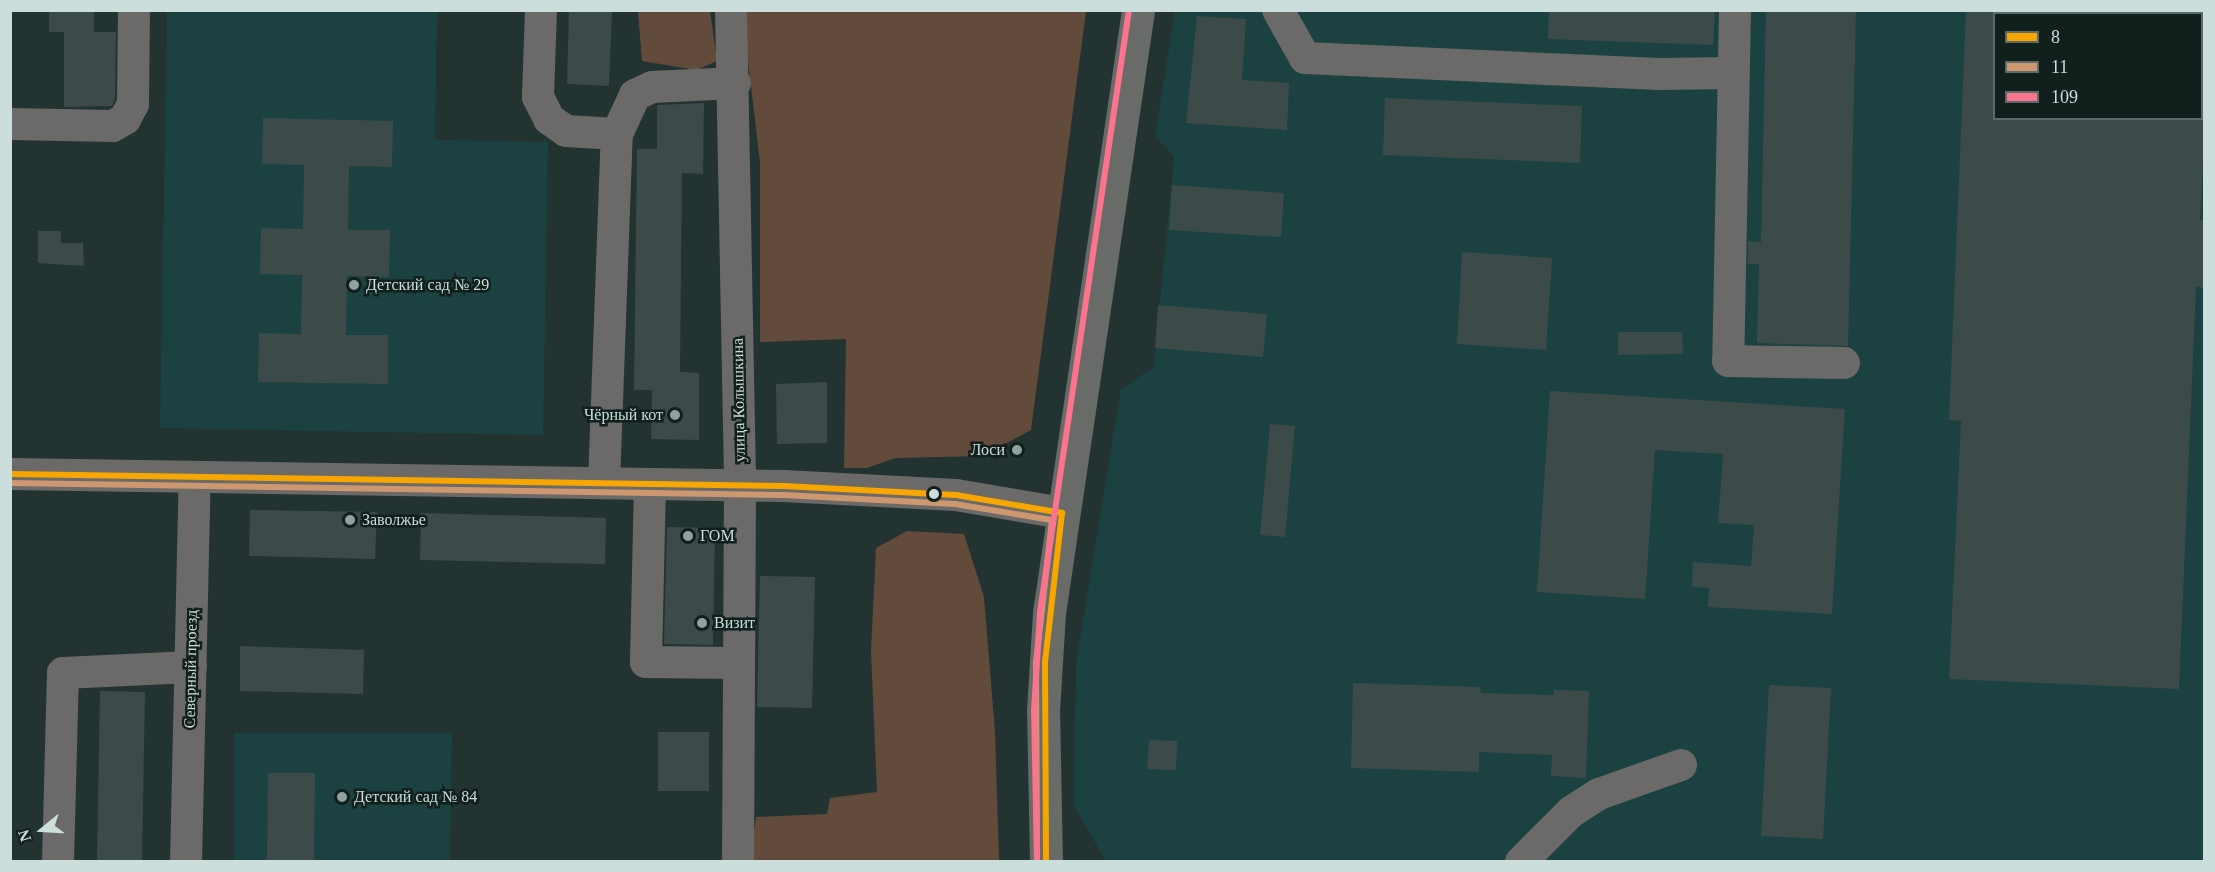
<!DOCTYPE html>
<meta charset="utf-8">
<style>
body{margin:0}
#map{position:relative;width:2215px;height:872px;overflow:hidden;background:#223332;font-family:"Times New Roman",serif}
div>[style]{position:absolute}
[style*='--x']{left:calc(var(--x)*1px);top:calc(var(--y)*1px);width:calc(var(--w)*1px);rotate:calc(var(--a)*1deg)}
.built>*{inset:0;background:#1b4240}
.green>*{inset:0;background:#634b3c}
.building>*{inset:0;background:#3c4b4a}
.minor>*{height:32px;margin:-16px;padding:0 16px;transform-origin:16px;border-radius:16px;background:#6b6a68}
.major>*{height:33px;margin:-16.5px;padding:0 16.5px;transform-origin:16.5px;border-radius:16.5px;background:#686b68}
.bus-1>*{height:6px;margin:-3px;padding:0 3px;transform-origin:3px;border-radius:3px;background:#f7a600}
.bus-2>*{height:6px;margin:-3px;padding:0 3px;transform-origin:3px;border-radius:3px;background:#cd976f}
.bus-3>*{height:6px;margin:-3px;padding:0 3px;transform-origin:3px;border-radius:3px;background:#fc738d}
.dots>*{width:16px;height:16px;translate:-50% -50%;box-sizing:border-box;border:3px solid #111f1d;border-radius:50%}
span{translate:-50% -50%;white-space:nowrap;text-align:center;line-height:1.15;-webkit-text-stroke:5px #111f1d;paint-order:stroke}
.poi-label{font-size:16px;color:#ccdedc}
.left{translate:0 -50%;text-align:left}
.right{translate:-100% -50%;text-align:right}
.street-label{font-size:16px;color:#ccdedc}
.frame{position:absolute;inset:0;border:12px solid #ccdedc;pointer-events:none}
.legend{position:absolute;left:1993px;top:12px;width:210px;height:108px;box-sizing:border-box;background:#111f1d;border:2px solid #5c6b69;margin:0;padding:8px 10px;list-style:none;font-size:18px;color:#ccdedc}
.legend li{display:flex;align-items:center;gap:12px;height:30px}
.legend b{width:30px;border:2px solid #5c6b69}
.north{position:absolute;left:12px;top:800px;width:60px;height:60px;-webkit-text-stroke:4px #111f1d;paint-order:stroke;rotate:252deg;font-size:16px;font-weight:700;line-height:24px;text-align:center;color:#ccdedc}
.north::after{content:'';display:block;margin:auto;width:21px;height:27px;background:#ccdedc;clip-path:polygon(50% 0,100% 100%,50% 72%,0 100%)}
</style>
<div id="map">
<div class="built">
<div style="clip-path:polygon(167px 11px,437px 11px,435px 140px,548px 142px,543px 435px,160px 428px)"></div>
<div style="clip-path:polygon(evenodd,1175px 11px,2204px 11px,2204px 861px,1106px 861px,1074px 806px,1076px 663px,1121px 389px,1154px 367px,1174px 156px,1155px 136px,1175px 11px,1994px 14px,2202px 14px,2202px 118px,1994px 118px,1994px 14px)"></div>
<div style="clip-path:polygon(234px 733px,452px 733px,450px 861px,234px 862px)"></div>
</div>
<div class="green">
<div style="clip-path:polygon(638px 11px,710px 11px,717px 61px,696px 70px,642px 61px)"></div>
<div style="clip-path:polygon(742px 11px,1086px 11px,1031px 430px,982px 456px,895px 458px,867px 468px,844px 468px,846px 339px,760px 342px,760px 162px)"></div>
<div style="clip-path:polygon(907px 531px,964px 534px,984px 597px,995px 732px,999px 861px,750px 862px,756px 817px,827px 814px,830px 798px,877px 792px,871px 651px,876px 548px)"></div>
</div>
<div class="building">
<div style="clip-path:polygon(49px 10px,94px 10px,94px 32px,116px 32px,115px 99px,112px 106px,64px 107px,64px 32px,49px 32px)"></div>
<div style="clip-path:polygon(569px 10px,612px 10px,609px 86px,567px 84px)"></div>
<div style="clip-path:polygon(1549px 10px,1715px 10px,1713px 45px,1548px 39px)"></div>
<div style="clip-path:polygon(1766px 10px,1856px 10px,1848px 346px,1757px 343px,1759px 264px,1748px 264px,1748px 241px,1761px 242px)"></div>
<div style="clip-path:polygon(1966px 10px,1995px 10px,1995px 118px,2205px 118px,2200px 220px,2205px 220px,2205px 288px,2196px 287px,2179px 689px,1949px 679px,1961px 421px,1949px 420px)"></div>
<div style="clip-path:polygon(1197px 16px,1246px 19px,1242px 80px,1289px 83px,1287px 130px,1186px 123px)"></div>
<div style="clip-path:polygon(1385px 98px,1582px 106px,1580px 163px,1383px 155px)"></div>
<div style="clip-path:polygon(704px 103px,703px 174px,682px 173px,680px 372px,699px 373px,699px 440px,651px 439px,652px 390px,634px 390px,637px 149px,657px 149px,657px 105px)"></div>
<div style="clip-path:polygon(263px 118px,393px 121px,392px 167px,349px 166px,348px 230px,390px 230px,389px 277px,347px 276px,346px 335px,388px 335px,388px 384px,258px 382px,259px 333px,301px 334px,302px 275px,260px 274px,261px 228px,303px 229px,304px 165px,262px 164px)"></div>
<div style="clip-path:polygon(1172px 185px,1284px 193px,1281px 237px,1169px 230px)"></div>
<div style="clip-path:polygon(38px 231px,61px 231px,61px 243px,83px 243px,84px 266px,38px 263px)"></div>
<div style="clip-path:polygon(1462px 252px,1552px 258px,1546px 350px,1457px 344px)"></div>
<div style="clip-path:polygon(1158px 305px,1267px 314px,1263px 357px,1155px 348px)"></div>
<div style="clip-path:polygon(1618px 332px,1682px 332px,1683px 354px,1618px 355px)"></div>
<div style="clip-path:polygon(827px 382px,827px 443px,777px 444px,776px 384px)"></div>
<div style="clip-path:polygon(1550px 391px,1845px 409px,1832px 614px,1708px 607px,1709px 588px,1692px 587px,1693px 562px,1751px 566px,1754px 525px,1718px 523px,1723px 454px,1655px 450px,1645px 599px,1537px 592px)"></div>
<div style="clip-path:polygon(1270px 424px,1295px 426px,1285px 537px,1260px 535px)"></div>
<div style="clip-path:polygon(250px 510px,377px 512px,375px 559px,249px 556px)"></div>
<div style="clip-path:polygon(421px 513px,606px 518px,605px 564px,420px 560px)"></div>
<div style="clip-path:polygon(667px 527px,715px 528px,713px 645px,664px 644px)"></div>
<div style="clip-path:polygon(760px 576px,815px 577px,812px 708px,757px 707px)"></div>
<div style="clip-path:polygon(240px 646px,364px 650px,363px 694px,240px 691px)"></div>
<div style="clip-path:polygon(1353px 683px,1480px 687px,1481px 693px,1554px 695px,1554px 690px,1589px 691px,1586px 778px,1551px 776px,1552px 755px,1479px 752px,1479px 772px,1351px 768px)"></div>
<div style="clip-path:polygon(1769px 685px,1831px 688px,1823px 839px,1761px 836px)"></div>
<div style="clip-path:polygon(100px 691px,145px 692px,142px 861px,97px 861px)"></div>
<div style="clip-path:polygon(658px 732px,709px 732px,709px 791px,658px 791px)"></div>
<div style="clip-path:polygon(1149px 740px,1177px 741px,1176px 770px,1147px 769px)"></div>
<div style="clip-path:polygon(268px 773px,315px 773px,314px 861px,267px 861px)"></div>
</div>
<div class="minor">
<div style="--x:541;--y:10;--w:87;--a:92"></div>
<div style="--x:538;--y:97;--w:25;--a:63"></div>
<div style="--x:549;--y:119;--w:21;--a:35"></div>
<div style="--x:566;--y:131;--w:51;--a:3.4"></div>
<div style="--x:731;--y:10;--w:475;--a:88.9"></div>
<div style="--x:740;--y:485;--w:377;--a:90.3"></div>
<div style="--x:1278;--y:10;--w:55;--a:60.6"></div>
<div style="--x:1305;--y:58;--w:354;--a:2.6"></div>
<div style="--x:1659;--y:74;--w:74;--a:-0.8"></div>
<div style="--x:1735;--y:10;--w:351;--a:91.1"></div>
<div style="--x:1728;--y:361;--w:116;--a:1"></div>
<div style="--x:10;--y:124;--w:103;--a:1.1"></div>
<div style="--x:113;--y:126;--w:14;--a:-30"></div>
<div style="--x:125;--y:119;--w:17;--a:-62"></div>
<div style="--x:133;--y:104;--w:94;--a:-89.4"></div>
<div style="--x:10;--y:474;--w:774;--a:0.89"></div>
<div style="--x:784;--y:486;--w:172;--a:3"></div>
<div style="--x:956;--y:495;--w:108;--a:9.6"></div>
<div style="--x:604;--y:483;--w:349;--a:-87.9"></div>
<div style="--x:617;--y:134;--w:43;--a:-65.2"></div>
<div style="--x:635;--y:95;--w:19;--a:-25"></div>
<div style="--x:652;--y:87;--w:83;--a:-2.8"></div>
<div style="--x:650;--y:484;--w:178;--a:91.3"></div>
<div style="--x:646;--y:662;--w:91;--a:0.6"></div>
<div style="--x:58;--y:862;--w:189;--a:-88.5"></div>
<div style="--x:63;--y:673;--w:128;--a:-2.7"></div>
<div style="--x:186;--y:862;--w:385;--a:-88.7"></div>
<div style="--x:1521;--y:862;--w:71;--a:-45"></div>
<div style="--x:1571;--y:812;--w:33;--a:-33"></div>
<div style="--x:1599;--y:794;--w:87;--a:-19.5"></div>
</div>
<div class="major">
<div style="--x:1046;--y:862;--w:151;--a:-91.1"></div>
<div style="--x:1043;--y:711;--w:98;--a:-86.5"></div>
<div style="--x:1049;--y:613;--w:610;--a:-81.6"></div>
</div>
<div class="bus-1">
<div style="--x:10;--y:474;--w:774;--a:0.89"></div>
<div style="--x:784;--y:486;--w:172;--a:3"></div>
<div style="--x:956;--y:495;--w:108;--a:9.6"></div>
<div style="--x:1062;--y:513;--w:150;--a:96.5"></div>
<div style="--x:1045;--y:662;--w:200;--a:89.7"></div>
</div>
<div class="bus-2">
<div style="--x:10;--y:483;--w:774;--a:0.89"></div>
<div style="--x:784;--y:495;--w:171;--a:3"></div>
<div style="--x:955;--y:504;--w:98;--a:9.4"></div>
<div style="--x:1052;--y:520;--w:143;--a:96.4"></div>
<div style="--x:1036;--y:662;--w:200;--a:89.7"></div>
</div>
<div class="bus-3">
<div style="--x:1037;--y:862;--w:151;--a:-91.1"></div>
<div style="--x:1034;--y:711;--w:99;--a:-86.5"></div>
<div style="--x:1040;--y:612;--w:609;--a:-81.59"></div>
</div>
<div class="dots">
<div style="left:354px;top:285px;background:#90a2a0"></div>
<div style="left:675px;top:415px;background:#90a2a0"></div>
<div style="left:1017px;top:450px;background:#90a2a0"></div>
<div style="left:934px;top:494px;background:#ccdedc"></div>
<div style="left:350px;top:520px;background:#90a2a0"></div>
<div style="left:688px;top:536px;background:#90a2a0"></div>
<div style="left:702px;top:623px;background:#90a2a0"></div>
<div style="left:342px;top:797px;background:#90a2a0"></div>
</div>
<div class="poi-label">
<span class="left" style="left:366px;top:285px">Детский сад № 29</span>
<span class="right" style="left:663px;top:415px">Чёрный кот</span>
<span class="right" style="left:1005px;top:450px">Лоси</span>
<span class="left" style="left:362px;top:520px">Заволжье</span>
<span class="left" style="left:700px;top:536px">ГОМ</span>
<span class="left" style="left:714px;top:623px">Визит</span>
<span class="left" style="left:354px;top:797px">Детский сад № 84</span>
</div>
<div class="street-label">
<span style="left:739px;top:400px;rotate:-91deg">улица Колышкина</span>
<span style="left:191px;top:669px;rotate:-89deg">Северный проезд</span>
</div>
<div class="frame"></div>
<ul class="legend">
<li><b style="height:8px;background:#f7a600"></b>8</li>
<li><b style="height:8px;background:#cd976f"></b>11</li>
<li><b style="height:8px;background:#fc738d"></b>109</li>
</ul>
<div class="north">N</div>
</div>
